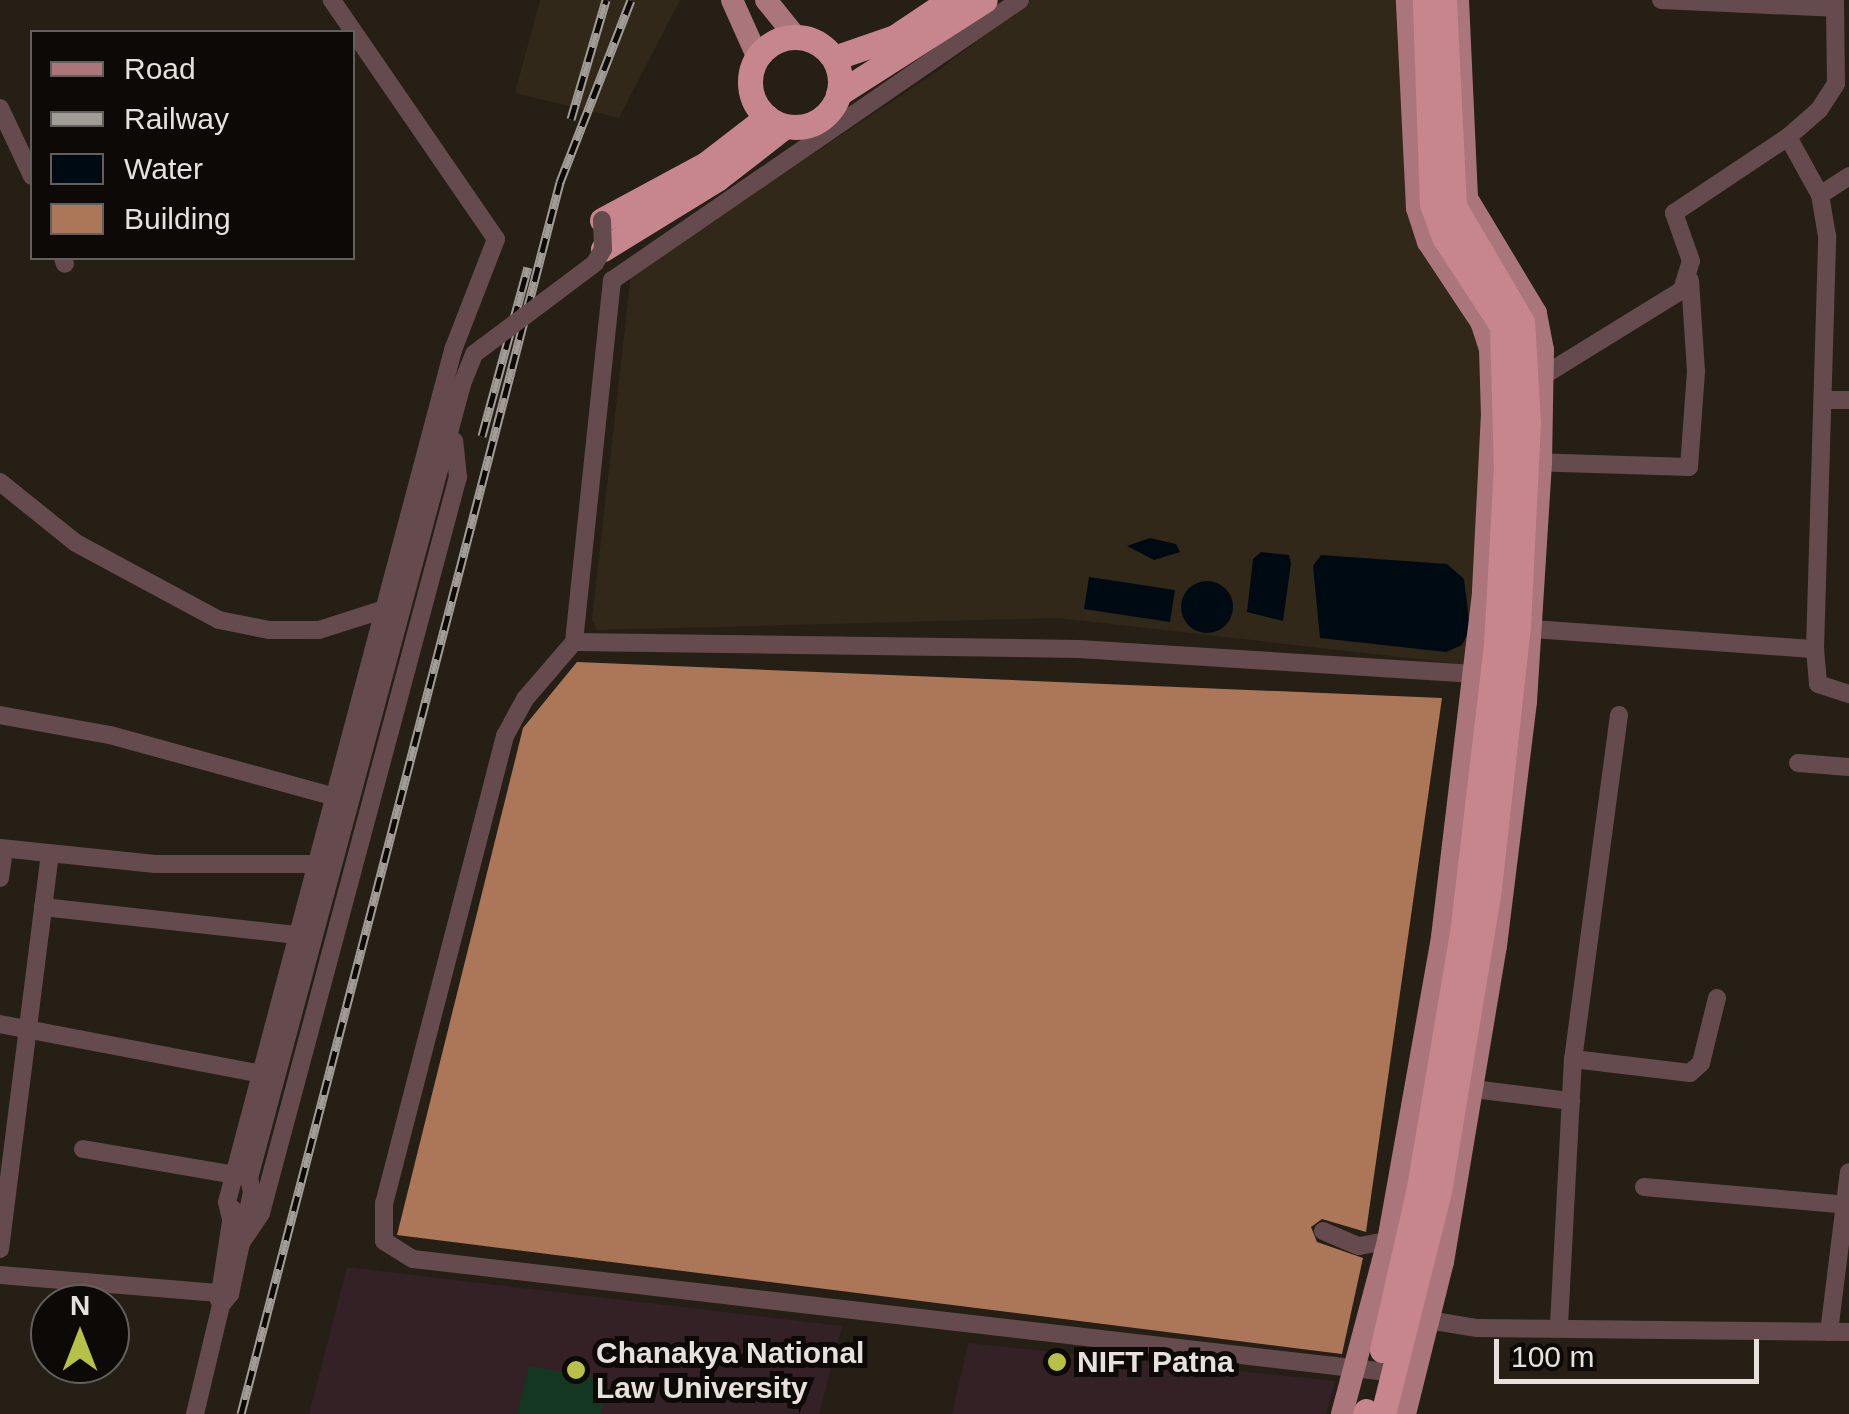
<!DOCTYPE html>
<style>
body{margin:0}
#map{position:relative;width:1849px;height:1414px;overflow:hidden;background:#251f16;font-family:Arial,sans-serif}
div>[style]{position:absolute}
[style*='--x']{left:calc(var(--x)*1px);top:calc(var(--y)*1px);width:calc(var(--w)*1px);rotate:calc(var(--a)*1deg)}
.built>*{inset:0;background:#32281a}
.education>*{inset:0;background:#342126}
.green>*{inset:0;background:#133720}
.water>*{inset:0;background:#000a12}
.round{border-radius:50%}
.building>*{inset:0;background:#ac7759}
.minor>*{height:18px;margin:-9px;padding:0 9px;transform-origin:9px;border-radius:9px;background:#664b4e}
.major>*{height:22px;margin:-11px;padding:0 11px;transform-origin:11px;border-radius:11px;background:#ab767b}
.highway>*{height:25px;margin:-12.5px;padding:0 12.5px;transform-origin:12.5px;border-radius:12.5px;background:#c7868d}
.highway>.ring{margin:-12.5px;padding:0;box-sizing:content-box;background:none;border:25px solid #c7868d;border-radius:50%}
.rail>*{height:9px;margin-top:-4.5px;transform-origin:0;background:repeating-linear-gradient(90deg,#0c0906 0 15px,#a19c95 0 30px);box-sizing:border-box;border-block:2px solid #a19c95}
.minor-bridge>*{height:18px;margin:-9px;padding:0 9px;transform-origin:9px;border-radius:9px;background:#664b4e}
.highway-bridge>*{height:25px;margin:-12.5px;padding:0 12.5px;transform-origin:12.5px;border-radius:12.5px;background:#c7868d}
.dots>*{width:28px;height:28px;translate:-50% -50%;box-sizing:border-box;border:5px solid #0c0906;border-radius:50%}
span{translate:-50% -50%;white-space:nowrap;text-align:center;line-height:1.15;-webkit-text-stroke:10px #0c0906;paint-order:stroke}
.poi-label{font-size:30px;color:#e6e1dc;font-weight:700}
.left{translate:0 -50%;text-align:left}
.legend{position:absolute;left:30px;top:30px;width:325px;height:230px;box-sizing:border-box;background:#0c0906;border:2px solid #635f5c;margin:0;padding:12px 18px;list-style:none;font-size:30px;color:#e6e1dc}
.legend li{display:flex;align-items:center;gap:20px;height:50px}
.legend b{width:50px;border:2px solid #635f5c}
.north{position:absolute;left:30px;top:1284px;width:100px;height:100px;box-sizing:border-box;background:#0c0906;border:2px solid #635f5c;border-radius:50%;rotate:0deg;font-size:28px;font-weight:700;line-height:40px;text-align:center;color:#e6e1dc}
.north::after{content:'';display:block;margin:auto;width:35px;height:45px;background:#b8c147;clip-path:polygon(50% 0,100% 100%,50% 72%,0 100%)}
.scale{position:absolute;left:1494px;top:1339px;width:265px;height:45px;box-sizing:border-box;border:5px solid #e6e1dc;border-top:0;padding-left:12px;font-size:30px;line-height:35px;white-space:nowrap;color:#e6e1dc;-webkit-text-stroke:8px #0c0906;paint-order:stroke}
</style>
<div id="map">
<div class="built">
<div style="clip-path:polygon(540px 0,680px 0,619px 118px,515px 93px)"></div>
<div style="clip-path:polygon(1031px 0,1404px 0,1497px 422px,1471px 665px,1058px 618px,597px 630px,592px 619px,631px 274px,935px 73px)"></div>
</div>
<div class="education">
<div style="clip-path:polygon(347px 1267px,842px 1326px,819px 1414px,309px 1414px)"></div>
<div style="clip-path:polygon(968px 1343px,1335px 1381px,1326px 1414px,952px 1414px)"></div>
</div>
<div class="green">
<div style="clip-path:polygon(529px 1366px,608px 1380px,601px 1414px,517px 1414px)"></div>
</div>
<div class="water">
<div style="clip-path:polygon(1150px 538px,1176px 544px,1180px 552px,1154px 560px,1127px 546px)"></div>
<div style="clip-path:polygon(1261px 552px,1289px 555px,1291px 563px,1283px 621px,1247px 612px,1253px 559px)"></div>
<div style="clip-path:polygon(1321px 555px,1447px 564px,1464px 579px,1470px 629px,1462px 645px,1446px 652px,1320px 638px,1313px 566px)"></div>
<div style="clip-path:polygon(1089px 577px,1175px 590px,1170px 622px,1084px 609px)"></div>
<div class="round" style="left:1181px;top:581px;width:52px;height:52px"></div>
</div>
<div class="building">
<div style="clip-path:polygon(577px 662px,1442px 698px,1366px 1232px,1322px 1219px,1311px 1227px,1317px 1242px,1363px 1258px,1342px 1354px,397px 1235px,523px 728px)"></div>
</div>
<div class="minor">
<div style="--x:1020;--y:0;--w:495;--a:145.5"></div>
<div style="--x:612;--y:280;--w:364;--a:96"></div>
<div style="--x:574;--y:642;--w:75;--a:130.7"></div>
<div style="--x:525;--y:699;--w:42;--a:118.4"></div>
<div style="--x:505;--y:736;--w:482;--a:104.5"></div>
<div style="--x:384;--y:1203;--w:38;--a:90"></div>
<div style="--x:384;--y:1241;--w:34;--a:32"></div>
<div style="--x:413;--y:1259;--w:998;--a:6.62"></div>
<div style="--x:1661;--y:0;--w:173;--a:2.6"></div>
<div style="--x:0;--y:108;--w:75;--a:64.8"></div>
<div style="--x:1820;--y:195;--w:35;--a:-33"></div>
<div style="--x:63;--y:258;--w:6;--a:72"></div>
<div style="--x:1533;--y:382;--w:175;--a:-31.7"></div>
<div style="--x:1682;--y:290;--w:30;--a:-73"></div>
<div style="--x:1691;--y:261;--w:51;--a:-109.5"></div>
<div style="--x:1674;--y:213;--w:137;--a:-33.7"></div>
<div style="--x:1823;--y:400;--w:26;--a:0"></div>
<div style="--x:1530;--y:462;--w:159;--a:1.8"></div>
<div style="--x:1689;--y:467;--w:96;--a:-85.8"></div>
<div style="--x:1696;--y:371;--w:91;--a:-93.8"></div>
<div style="--x:0;--y:482;--w:97;--a:38.8"></div>
<div style="--x:76;--y:543;--w:162;--a:28.3"></div>
<div style="--x:219;--y:620;--w:51;--a:11.3"></div>
<div style="--x:269;--y:630;--w:50;--a:0"></div>
<div style="--x:319;--y:630;--w:72;--a:-17.7"></div>
<div style="--x:1533;--y:629;--w:283;--a:4.1"></div>
<div style="--x:1815;--y:649;--w:413;--a:-88.3"></div>
<div style="--x:1827;--y:236;--w:42;--a:-99.7"></div>
<div style="--x:1820;--y:195;--w:66;--a:-118.9"></div>
<div style="--x:1788;--y:137;--w:41;--a:-41.1"></div>
<div style="--x:1819;--y:110;--w:31;--a:-57"></div>
<div style="--x:1836;--y:84;--w:84;--a:-90.7"></div>
<div style="--x:574;--y:642;--w:505;--a:0.79"></div>
<div style="--x:1079;--y:649;--w:397;--a:3.6"></div>
<div style="--x:1815;--y:649;--w:35;--a:85"></div>
<div style="--x:1818;--y:684;--w:33;--a:18"></div>
<div style="--x:0;--y:715;--w:112;--a:10.3"></div>
<div style="--x:110;--y:735;--w:237;--a:15.4"></div>
<div style="--x:1619;--y:715;--w:347;--a:97.6"></div>
<div style="--x:1573;--y:1059;--w:118;--a:6.8"></div>
<div style="--x:1690;--y:1073;--w:15;--a:-42"></div>
<div style="--x:1701;--y:1063;--w:67;--a:-76.2"></div>
<div style="--x:1798;--y:763;--w:51;--a:4.5"></div>
<div style="--x:0;--y:848;--w:156;--a:5.9"></div>
<div style="--x:155;--y:864;--w:162;--a:0"></div>
<div style="--x:0;--y:878;--w:29;--a:-82"></div>
<div style="--x:43;--y:907;--w:257;--a:6.3"></div>
<div style="--x:0;--y:1024;--w:266;--a:10.8"></div>
<div style="--x:1473;--y:1089;--w:99;--a:7"></div>
<div style="--x:83;--y:1149;--w:154;--a:9.7"></div>
<div style="--x:1644;--y:1187;--w:206;--a:5"></div>
<div style="--x:231;--y:1219;--w:17;--a:-103"></div>
<div style="--x:227;--y:1202;--w:881;--a:-75.14"></div>
<div style="--x:453;--y:350;--w:119;--a:-68.8"></div>
<div style="--x:496;--y:239;--w:290;--a:-124.5"></div>
<div style="--x:1323;--y:1231;--w:39;--a:23"></div>
<div style="--x:1359;--y:1246;--w:29;--a:-10"></div>
<div style="--x:241;--y:1243;--w:36;--a:-56"></div>
<div style="--x:261;--y:1213;--w:762;--a:-75.02"></div>
<div style="--x:458;--y:477;--w:36;--a:-96"></div>
<div style="--x:454;--y:441;--w:18;--a:-153"></div>
<div style="--x:0;--y:1249;--w:397;--a:-82.8"></div>
<div style="--x:0;--y:1275;--w:231;--a:4.7"></div>
<div style="--x:219;--y:1300;--w:92;--a:-81.3"></div>
<div style="--x:1428;--y:1320;--w:50;--a:9.3"></div>
<div style="--x:1477;--y:1328;--w:372;--a:0.6"></div>
<div style="--x:1559;--y:1325;--w:266;--a:-87"></div>
<div style="--x:1829;--y:1332;--w:161;--a:-82.9"></div>
<div style="--x:195;--y:1414;--w:112;--a:-76.6"></div>
<div style="--x:221;--y:1305;--w:14;--a:-51"></div>
<div style="--x:230;--y:1294;--w:104;--a:-77.8"></div>
<div style="--x:252;--y:1192;--w:14;--a:-102"></div>
</div>
<div class="major">
<div style="--x:732;--y:0;--w:61;--a:65.9"></div>
<div style="--x:766;--y:0;--w:46;--a:51.1"></div>
<div style="--x:1342;--y:1414;--w:179;--a:-75.1"></div>
<div style="--x:1388;--y:1241;--w:309;--a:-79.9"></div>
<div style="--x:1442;--y:937;--w:348;--a:-83.2"></div>
<div style="--x:1483;--y:591;--w:175;--a:-87.1"></div>
<div style="--x:1492;--y:416;--w:67;--a:-91.7"></div>
<div style="--x:1490;--y:349;--w:28;--a:-108"></div>
<div style="--x:1481;--y:322;--w:96;--a:-123.5"></div>
<div style="--x:1428;--y:242;--w:36;--a:-108"></div>
<div style="--x:1417;--y:208;--w:208;--a:-92.8"></div>
<div style="--x:1405;--y:1414;--w:157;--a:-76"></div>
<div style="--x:1443;--y:1262;--w:320;--a:-80.5"></div>
<div style="--x:1496;--y:946;--w:247;--a:-83"></div>
<div style="--x:1526;--y:701;--w:239;--a:-86.4"></div>
<div style="--x:1541;--y:462;--w:112;--a:-89"></div>
<div style="--x:1543;--y:350;--w:38;--a:-101"></div>
<div style="--x:1536;--y:313;--w:134;--a:-121"></div>
<div style="--x:1467;--y:198;--w:198;--a:-92.6"></div>
</div>
<div class="highway">
<div class="ring" style="left:750px;top:37px;width:65px;height:65px"></div>
<div style="--x:602;--y:220;--w:118;--a:-28.3"></div>
<div style="--x:706;--y:164;--w:77;--a:-37.6"></div>
<div style="--x:603;--y:249;--w:134;--a:-31.6"></div>
<div style="--x:717;--y:179;--w:86;--a:-37.9"></div>
<div style="--x:1365;--y:1414;--w:3;--a:-72"></div>
</div>
<div class="rail">
<div style="--x:571;--y:119;--w:124;--a:-73.6"></div>
<div style="--x:482;--y:436;--w:175;--a:-74.8"></div>
<div style="--x:241;--y:1414;--w:1273;--a:-75.48"></div>
<div style="--x:560;--y:182;--w:195;--a:-68.7"></div>
</div>
<div class="minor-bridge">
<div style="--x:249;--y:1178;--w:822;--a:-74.98"></div>
<div style="--x:462;--y:384;--w:32;--a:-68"></div>
<div style="--x:474;--y:354;--w:151;--a:-36.9"></div>
<div style="--x:595;--y:263;--w:16;--a:-60"></div>
<div style="--x:603;--y:249;--w:29;--a:-92"></div>
</div>
<div class="highway-bridge">
<div style="--x:834;--y:58;--w:65;--a:-19"></div>
<div style="--x:895;--y:37;--w:66;--a:-33.9"></div>
<div style="--x:838;--y:94;--w:174;--a:-32.6"></div>
<div style="--x:1382;--y:1350;--w:161;--a:-77.1"></div>
<div style="--x:1418;--y:1193;--w:263;--a:-80.4"></div>
<div style="--x:1462;--y:934;--w:291;--a:-83.3"></div>
<div style="--x:1496;--y:645;--w:177;--a:-86.8"></div>
<div style="--x:1506;--y:468;--w:142;--a:-91.6"></div>
<div style="--x:1502;--y:326;--w:106;--a:-123.1"></div>
<div style="--x:1444;--y:237;--w:35;--a:-110"></div>
<div style="--x:1432;--y:204;--w:204;--a:-92"></div>
<div style="--x:1383;--y:1414;--w:230;--a:-75.9"></div>
<div style="--x:1439;--y:1191;--w:307;--a:-80.6"></div>
<div style="--x:1489;--y:888;--w:264;--a:-83.7"></div>
<div style="--x:1518;--y:626;--w:204;--a:-87.2"></div>
<div style="--x:1528;--y:422;--w:100;--a:-93.4"></div>
<div style="--x:1522;--y:322;--w:134;--a:-120.4"></div>
<div style="--x:1454;--y:206;--w:206;--a:-92.8"></div>
</div>
<div class="dots">
<div style="left:1057px;top:1362px;background:#b8c147"></div>
<div style="left:576px;top:1370px;background:#b8c147"></div>
</div>
<div class="poi-label">
<span class="left" style="left:596px;top:1370px">Chanakya National<br>Law University</span>
<span class="left" style="left:1077px;top:1362px">NIFT Patna</span>
</div>
<ul class="legend">
<li><b style="height:12px;background:#ab767b"></b>Road</li>
<li><b style="height:12px;background:#a19c95"></b>Railway</li>
<li><b style="height:28px;background:#000a12"></b>Water</li>
<li><b style="height:28px;background:#ac7759"></b>Building</li>
</ul>
<div class="north">N</div>
<div class="scale">100 m</div>
</div>
